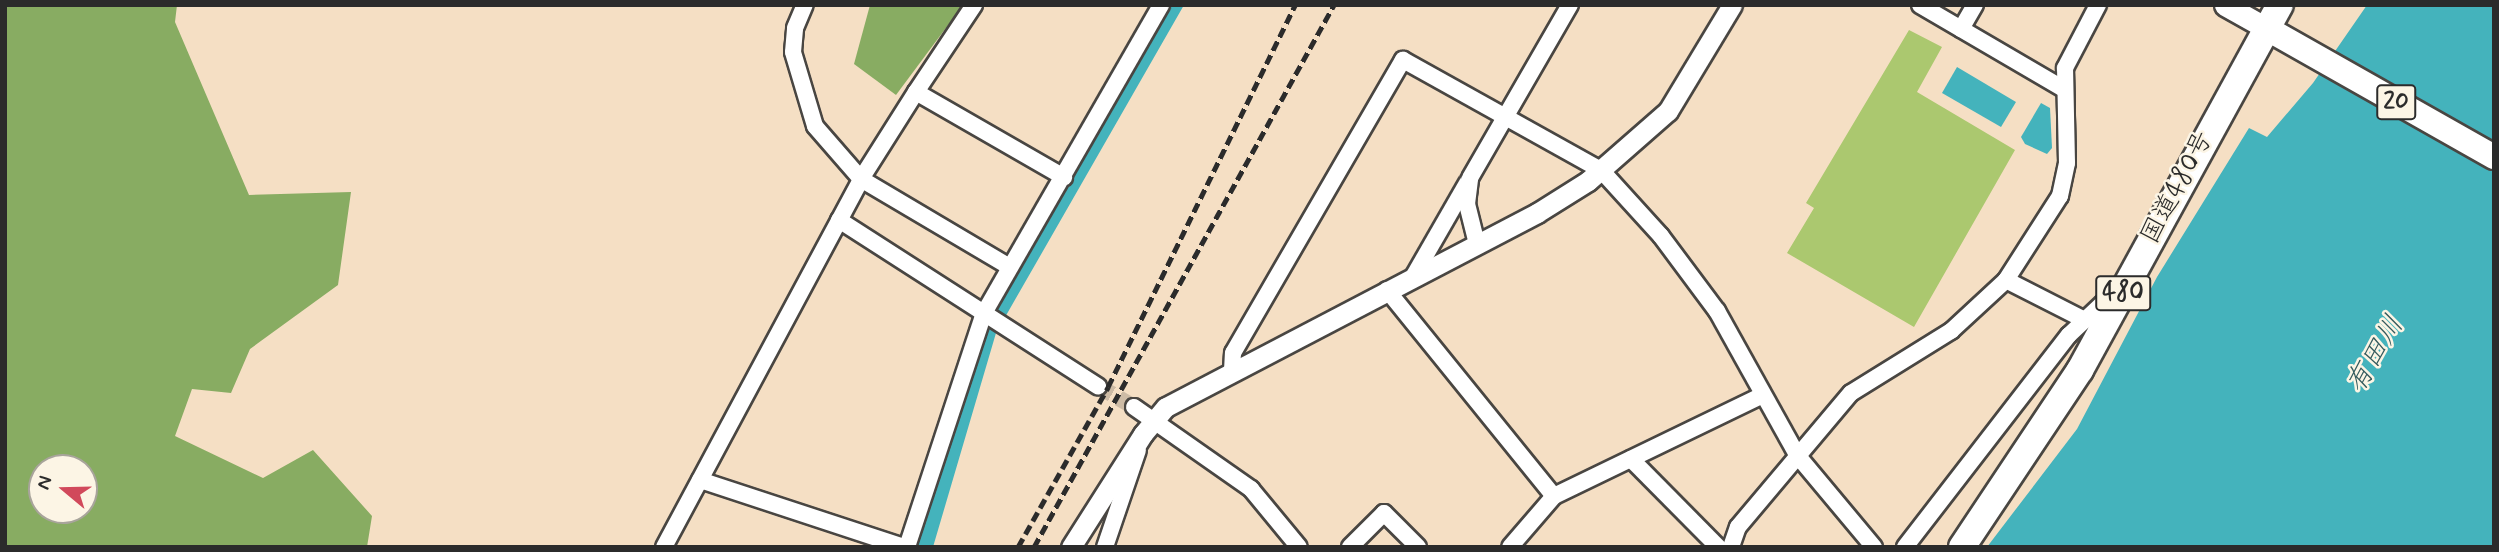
<!DOCTYPE html>
<meta charset="utf-8">
<style>
body{margin:0}
#map{position:relative;width:2499px;height:552px;overflow:hidden;background:#f5dfc4;font-family:Mynerve,"Klee One",sans-serif}
div>[style]{position:absolute}
[style*='--x']{left:calc(var(--x)*1px);top:calc(var(--y)*1px);width:calc(var(--w)*1px);rotate:calc(var(--a)*1deg)}
.green>*{inset:0;background:#abc86f}
.forest>*{inset:0;background:#88ac62}
.water>*{inset:0;background:#44b3bc}
.minor-tunnel>*{height:16px;margin-top:-8px;transform-origin:0;background:repeating-linear-gradient(90deg,#cdbba5 0 16px,transparent 0 24px)}
.roads{filter:drop-shadow(2px 0 #494642) drop-shadow(-2px 0 #494642) drop-shadow(0 2px #494642) drop-shadow(0 -2px #494642)}
.minor>*{height:16px;margin:-8px;padding:0 8px;transform-origin:8px;border-radius:8px;background:#fff}
.tertiary>*{height:19px;margin:-9.5px;padding:0 9.5px;transform-origin:9.5px;border-radius:9.5px;background:#fff}
.secondary>*{height:21px;margin:-10.5px;padding:0 10.5px;transform-origin:10.5px;border-radius:10.5px;background:#fff}
.primary>*{height:24px;margin:-12px;padding:0 12px;transform-origin:12px;border-radius:12px;background:#fff}
.trunk>*{height:26px;margin:-13px;padding:0 13px;transform-origin:13px;border-radius:13px;background:#fff}
.rail>*{height:5px;margin-top:-2.5px;transform-origin:0;background:repeating-linear-gradient(90deg,#2b2b2b 0 10px,transparent 0 15px)}
span{translate:-50% -50%;white-space:nowrap;text-align:center;line-height:1.15;-webkit-text-stroke:5px #fcf5e5;paint-order:stroke}
.shield-label span{padding:2px 5px;background:#fcf5e5;border:2px solid;border-radius:5px;-webkit-text-stroke-width:0}
.shield-label{font-size:24px;color:#2b2b2b;font-weight:700}
.street-label{font-size:26px;color:#2b2b2b}
.water-label{font-size:28px;color:#345b5e;font-style:italic}
.frame{position:absolute;inset:0;border:7px solid #2b2b2b;pointer-events:none}
.north{position:absolute;left:28px;top:454px;width:70px;height:70px;box-sizing:border-box;background:#fcf5e5;border:2px solid #a8a49b;border-radius:50%;rotate:289deg;font-size:19px;font-weight:700;line-height:28px;text-align:center;color:#2b2b2b}
.north::after{content:'';display:block;margin:auto;width:24px;height:32px;background:#d1495b;clip-path:polygon(50% 0,100% 100%,50% 72%,0 100%)}
</style>
<div id="map">
<div class="green">
<div style="clip-path:polygon(1909px 30px,1942px 47px,1917px 92px,2015px 150px,1914px 327px,1787px 253px,1814px 208px,1806px 203px)"></div>
</div>
<div class="forest">
<div style="clip-path:polygon(evenodd,5px 5px,177px 5px,175px 22px,249px 195px,351px 192px,338px 285px,250px 349px,231px 393px,192px 389px,175px 436px,263px 478px,313px 450px,372px 516px,367px 547px,5px 547px,5px 5px,42px 468px,84px 468px,84px 510px,42px 510px,42px 468px)"></div>
<div style="clip-path:polygon(870px 5px,963px 5px,896px 95px,854px 64px)"></div>
</div>
<div class="water">
<div style="clip-path:polygon(1168px 5px,1184px 5px,996px 333px,933px 547px,916px 547px,980px 340px)"></div>
<div style="clip-path:polygon(2367px 5px,2494px 5px,2494px 547px,1987px 547px,2077px 429px,2157px 277px,2249px 128px,2267px 137px,2313px 83px)"></div>
<div style="clip-path:polygon(1957px 67px,2016px 102px,2001px 127px,1942px 93px)"></div>
<div style="clip-path:polygon(2041px 103px,2050px 108px,2052px 148px,2047px 154px,2025px 144px,2021px 137px)"></div>
</div>
<div class="minor-tunnel">
<div style="--x:1098;--y:386;--w:42;--a:30.3"></div>
</div>
<div class="roads">
<div class="minor">
<div style="--x:974;--y:5;--w:105;--a:123.7"></div>
<div style="--x:916;--y:92;--w:171;--a:29.9"></div>
<div style="--x:1920;--y:5;--w:164;--a:30.3"></div>
<div style="--x:1961;--y:29;--w:28;--a:-60"></div>
<div style="--x:916;--y:92;--w:103;--a:122.3"></div>
<div style="--x:861;--y:179;--w:173;--a:30.6"></div>
<div style="--x:839;--y:220;--w:308;--a:32.7"></div>
<div style="--x:1477;--y:244;--w:41;--a:-104"></div>
<div style="--x:1467;--y:204;--w:26;--a:-83"></div>
<div style="--x:1470;--y:178;--w:200;--a:-60"></div>
<div style="--x:1413;--y:277;--w:108;--a:-60.1"></div>
<div style="--x:2006;--y:280;--w:100;--a:-57.3"></div>
<div style="--x:2060;--y:196;--w:34;--a:-78"></div>
<div style="--x:2067;--y:163;--w:95;--a:-91.2"></div>
<div style="--x:2065;--y:68;--w:71;--a:-62.4"></div>
<div style="--x:1387;--y:290;--w:265;--a:51"></div>
<div style="--x:1554;--y:496;--w:67;--a:130.8"></div>
<div style="--x:1232;--y:371;--w:18;--a:-87"></div>
<div style="--x:1233;--y:353;--w:339;--a:-59.9"></div>
<div style="--x:1403;--y:60;--w:227;--a:29.1"></div>
<div style="--x:1601;--y:170;--w:89;--a:47.7"></div>
<div style="--x:1661;--y:236;--w:94;--a:53.3"></div>
<div style="--x:1717;--y:311;--w:165;--a:60.9"></div>
<div style="--x:1797;--y:455;--w:120;--a:50.1"></div>
<div style="--x:1134;--y:407;--w:143;--a:35"></div>
<div style="--x:1251;--y:489;--w:75;--a:50.4"></div>
<div style="--x:1631;--y:459;--w:124;--a:45.3"></div>
<div style="--x:700;--y:480;--w:215;--a:18.2"></div>
<div style="--x:1554;--y:496;--w:232;--a:-25.8"></div>
<div style="--x:664;--y:547;--w:417;--a:-61.8"></div>
<div style="--x:861;--y:179;--w:70;--a:-131"></div>
<div style="--x:815;--y:126;--w:77;--a:-106.6"></div>
<div style="--x:793;--y:52;--w:24;--a:-85"></div>
<div style="--x:795;--y:28;--w:25;--a:-67"></div>
<div style="--x:907;--y:547;--w:246;--a:-71.8"></div>
<div style="--x:984;--y:313;--w:355;--a:-60.1"></div>
<div style="--x:1105;--y:547;--w:102;--a:-71.2"></div>
<div style="--x:1350;--y:547;--w:48;--a:-45"></div>
<div style="--x:1384;--y:513;--w:48;--a:45"></div>
<div style="--x:1731;--y:547;--w:21;--a:-71"></div>
<div style="--x:1738;--y:527;--w:175;--a:-49.9"></div>
<div style="--x:1851;--y:393;--w:118;--a:-31.8"></div>
<div style="--x:1951;--y:331;--w:75;--a:-42.8"></div>
<div style="--x:2006;--y:280;--w:89;--a:26.9"></div>
<div style="--x:1905;--y:547;--w:268;--a:-52.3"></div>
<div style="--x:2069;--y:335;--w:47;--a:-43.3"></div>
<div style="--x:2103;--y:303;--w:14;--a:4"></div>
</div>
<div class="tertiary">
<div style="--x:1071;--y:547;--w:134;--a:-57.5"></div>
<div style="--x:1143;--y:434;--w:35;--a:-50"></div>
<div style="--x:1166;--y:407;--w:419;--a:-27.6"></div>
<div style="--x:1537;--y:213;--w:60;--a:-32.1"></div>
<div style="--x:1588;--y:181;--w:106;--a:-41.2"></div>
<div style="--x:1668;--y:111;--w:124;--a:-58.9"></div>
</div>
<div class="secondary">
<div style="--x:2225;--y:5;--w:47;--a:29.3"></div>
</div>
<div class="primary">
<div style="--x:2266;--y:28;--w:262;--a:29.5"></div>
</div>
<div class="trunk">
<div style="--x:1962;--y:547;--w:213;--a:-56.3"></div>
<div style="--x:2080;--y:370;--w:416;--a:-61.3"></div>
</div>
</div>
<div class="rail">
<div style="--x:1018;--y:547;--w:184;--a:-60.6"></div>
<div style="--x:1108;--y:387;--w:425;--a:-63.9"></div>
<div style="--x:1034;--y:547;--w:619;--a:-61.04"></div>
</div>
<div class="shield-label">
<span style="left:2396px;top:102px">20</span>
<span style="left:2123px;top:293px">480</span>
</div>
<div class="street-label">
<span style="left:2178px;top:188px;rotate:-62deg">国道480号</span>
</div>
<div class="water-label">
<span style="left:2376px;top:355px;rotate:-59deg">有田川</span>
</div>
<div class="frame"></div>
<div class="north">N</div>
</div>
